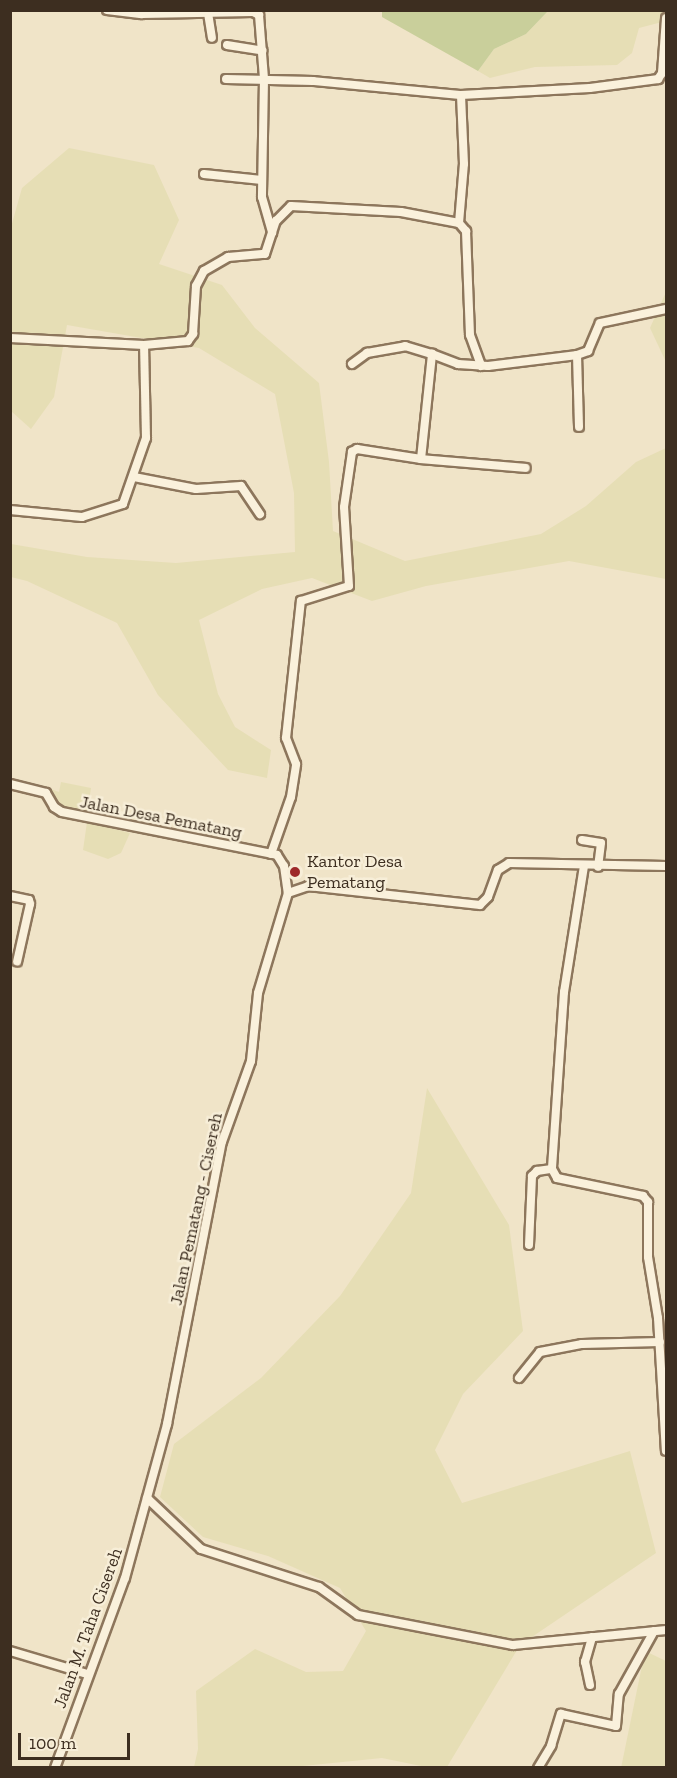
<!DOCTYPE html>
<style>
body{margin:0}
#map{position:relative;width:677px;height:1778px;overflow:hidden;background:#f0e4c8;font-family:"Zilla Slab",serif}
div>[style]{position:absolute}
[style*='--x']{left:calc(var(--x)*1px);top:calc(var(--y)*1px);width:calc(var(--w)*1px);rotate:calc(var(--a)*1deg)}
.farmland>*{inset:0;background:#e6deb5}
.green>*{inset:0;background:#c9cf9b}
.roads{filter:drop-shadow(2px 0 #8d765c) drop-shadow(-2px 0 #8d765c) drop-shadow(0 2px #8d765c) drop-shadow(0 -2px #8d765c)}
.minor>*{height:8px;margin:-4px;padding:0 4px;transform-origin:4px;border-radius:4px;background:#faf1dc}
.dots>*{width:16px;height:16px;translate:-50% -50%;box-sizing:border-box;border:3px solid #f7eed8;border-radius:50%}
span{translate:-50% -50%;white-space:nowrap;text-align:center;line-height:1.15;-webkit-text-stroke:5px #f7eed8;paint-order:stroke}
.street-label{font-size:18px;color:#3d2e20}
.poi-label{font-size:18px;color:#3d2e20}
.left{translate:0 -50%;text-align:left}
.frame{position:absolute;inset:0;border:12px solid #3d2e20;pointer-events:none}
.scale{position:absolute;left:18px;top:1733px;width:112px;height:27px;box-sizing:border-box;border:3px solid #3d2e20;border-top:0;padding-left:8px;font-size:18px;line-height:21px;white-space:nowrap;color:#3d2e20;-webkit-text-stroke:4px #f7eed8;paint-order:stroke}
</style>
<div id="map">
<div class="farmland">
<div style="clip-path:polygon(548px 11px,663px 11px,662px 22px,639px 28px,632px 53px,617px 65px,535px 67px,490px 78px,478px 71px,494px 49px,526px 34px)"></div>
<div style="clip-path:polygon(69px 148px,154px 165px,179px 220px,159px 264px,222px 285px,255px 328px,319px 383px,329px 462px,333px 531px,405px 561px,541px 534px,586px 506px,636px 462px,666px 448px,666px 579px,569px 561px,426px 586px,372px 601px,312px 578px,262px 589px,199px 620px,218px 694px,235px 727px,271px 750px,267px 778px,228px 770px,158px 695px,117px 623px,27px 581px,11px 577px,11px 544px,87px 557px,176px 563px,295px 552px,294px 493px,275px 394px,199px 348px,67px 325px,54px 397px,31px 429px,11px 411px,11px 227px,22px 188px)"></div>
<div style="clip-path:polygon(666px 292px,666px 362px,650px 328px)"></div>
<div style="clip-path:polygon(61px 782px,91px 788px,87px 815px,62px 811px,50px 796px,51px 789px,59px 792px)"></div>
<div style="clip-path:polygon(87px 822px,130px 833px,121px 853px,108px 859px,83px 850px)"></div>
<div style="clip-path:polygon(427px 1088px,509px 1225px,523px 1331px,463px 1394px,435px 1450px,462px 1503px,630px 1451px,656px 1553px,520px 1645px,447px 1767px,426px 1767px,382px 1758px,293px 1767px,194px 1767px,198px 1749px,196px 1691px,255px 1649px,306px 1672px,343px 1671px,366px 1631px,340px 1588px,268px 1556px,203px 1537px,160px 1497px,174px 1444px,261px 1378px,340px 1296px,411px 1193px)"></div>
<div style="clip-path:polygon(645px 1651px,666px 1661px,666px 1767px,621px 1768px)"></div>
</div>
<div class="green">
<div style="clip-path:polygon(382px 11px,382px 10px,548px 11px,526px 34px,494px 49px,478px 71px,382px 17px)"></div>
</div>
<div class="roads">
<div class="minor">
<div style="--x:107;--y:10;--w:35;--a:7"></div>
<div style="--x:142;--y:14;--w:111;--a:-1"></div>
<div style="--x:253;--y:12;--w:7;--a:27"></div>
<div style="--x:259;--y:15;--w:64;--a:85.5"></div>
<div style="--x:264;--y:79;--w:118;--a:91"></div>
<div style="--x:262;--y:197;--w:37;--a:74"></div>
<div style="--x:208;--y:13;--w:25;--a:81"></div>
<div style="--x:227;--y:45;--w:36;--a:9"></div>
<div style="--x:226;--y:79;--w:87;--a:1.3"></div>
<div style="--x:313;--y:81;--w:149;--a:5.4"></div>
<div style="--x:204;--y:174;--w:58;--a:5.9"></div>
<div style="--x:459;--y:223;--w:11;--a:49"></div>
<div style="--x:466;--y:231;--w:104;--a:87.8"></div>
<div style="--x:470;--y:335;--w:33;--a:70"></div>
<div style="--x:10;--y:338;--w:134;--a:3"></div>
<div style="--x:144;--y:345;--w:44;--a:-5.2"></div>
<div style="--x:188;--y:341;--w:9;--a:-54"></div>
<div style="--x:193;--y:334;--w:48;--a:-86.4"></div>
<div style="--x:196;--y:286;--w:17;--a:-62"></div>
<div style="--x:204;--y:271;--w:28;--a:-30"></div>
<div style="--x:228;--y:257;--w:37;--a:-5"></div>
<div style="--x:265;--y:254;--w:35;--a:-72"></div>
<div style="--x:276;--y:221;--w:21;--a:-45"></div>
<div style="--x:291;--y:206;--w:110;--a:3.1"></div>
<div style="--x:401;--y:212;--w:59;--a:10.7"></div>
<div style="--x:459;--y:223;--w:59;--a:-85.2"></div>
<div style="--x:464;--y:164;--w:69;--a:-92.5"></div>
<div style="--x:461;--y:95;--w:129;--a:-3.1"></div>
<div style="--x:590;--y:88;--w:69;--a:-7.5"></div>
<div style="--x:658;--y:79;--w:7;--a:-56"></div>
<div style="--x:662;--y:73;--w:55;--a:-85.8"></div>
<div style="--x:577;--y:355;--w:72;--a:88.4"></div>
<div style="--x:352;--y:364;--w:19;--a:-36"></div>
<div style="--x:367;--y:353;--w:39;--a:-10"></div>
<div style="--x:405;--y:346;--w:28;--a:17"></div>
<div style="--x:421;--y:459;--w:105;--a:4.9"></div>
<div style="--x:134;--y:477;--w:63;--a:11"></div>
<div style="--x:196;--y:489;--w:45;--a:-3.8"></div>
<div style="--x:241;--y:486;--w:34;--a:56"></div>
<div style="--x:10;--y:510;--w:72;--a:5.6"></div>
<div style="--x:82;--y:517;--w:43;--a:-17.6"></div>
<div style="--x:123;--y:504;--w:70;--a:-70.8"></div>
<div style="--x:146;--y:438;--w:93;--a:-91.2"></div>
<div style="--x:10;--y:784;--w:37;--a:14"></div>
<div style="--x:46;--y:793;--w:16;--a:60"></div>
<div style="--x:54;--y:807;--w:9;--a:32"></div>
<div style="--x:62;--y:812;--w:219;--a:11.3"></div>
<div style="--x:277;--y:855;--w:13;--a:58"></div>
<div style="--x:284;--y:866;--w:27;--a:82"></div>
<div style="--x:582;--y:840;--w:19;--a:9"></div>
<div style="--x:601;--y:843;--w:24;--a:97"></div>
<div style="--x:271;--y:854;--w:60;--a:-70.7"></div>
<div style="--x:291;--y:797;--w:33;--a:-81"></div>
<div style="--x:296;--y:764;--w:28;--a:-111"></div>
<div style="--x:286;--y:738;--w:138;--a:-83.8"></div>
<div style="--x:301;--y:601;--w:50;--a:-17.4"></div>
<div style="--x:349;--y:586;--w:79;--a:-93.6"></div>
<div style="--x:344;--y:507;--w:56;--a:-81.7"></div>
<div style="--x:352;--y:452;--w:6;--a:-31"></div>
<div style="--x:357;--y:449;--w:65;--a:8.9"></div>
<div style="--x:421;--y:459;--w:106;--a:-84"></div>
<div style="--x:432;--y:354;--w:28;--a:21"></div>
<div style="--x:458;--y:364;--w:30;--a:4"></div>
<div style="--x:488;--y:366;--w:90;--a:-7"></div>
<div style="--x:577;--y:355;--w:12;--a:-20"></div>
<div style="--x:588;--y:351;--w:30;--a:-67"></div>
<div style="--x:600;--y:323;--w:67;--a:-12"></div>
<div style="--x:584;--y:866;--w:128;--a:99"></div>
<div style="--x:564;--y:992;--w:177;--a:93.9"></div>
<div style="--x:552;--y:1169;--w:10;--a:61"></div>
<div style="--x:557;--y:1178;--w:88;--a:11.8"></div>
<div style="--x:643;--y:1196;--w:8;--a:50"></div>
<div style="--x:648;--y:1202;--w:55;--a:90"></div>
<div style="--x:648;--y:1257;--w:62;--a:80.7"></div>
<div style="--x:658;--y:1318;--w:133;--a:86.6"></div>
<div style="--x:10;--y:896;--w:19;--a:12"></div>
<div style="--x:29;--y:900;--w:4;--a:76"></div>
<div style="--x:30;--y:904;--w:59;--a:102.6"></div>
<div style="--x:529;--y:1245;--w:69;--a:-87.5"></div>
<div style="--x:532;--y:1176;--w:7;--a:-45"></div>
<div style="--x:537;--y:1171;--w:15;--a:-8"></div>
<div style="--x:519;--y:1378;--w:33;--a:-51"></div>
<div style="--x:540;--y:1352;--w:43;--a:-10.8"></div>
<div style="--x:582;--y:1344;--w:78;--a:-1.5"></div>
<div style="--x:147;--y:1498;--w:74;--a:43.4"></div>
<div style="--x:201;--y:1549;--w:124;--a:17.9"></div>
<div style="--x:319;--y:1587;--w:48;--a:35.7"></div>
<div style="--x:358;--y:1615;--w:158;--a:11"></div>
<div style="--x:513;--y:1645;--w:154;--a:-5.6"></div>
<div style="--x:10;--y:1651;--w:80;--a:16.6"></div>
<div style="--x:590;--y:1685;--w:24;--a:-102"></div>
<div style="--x:585;--y:1662;--w:26;--a:-74"></div>
<div style="--x:55;--y:1768;--w:202;--a:-69.8"></div>
<div style="--x:125;--y:1578;--w:160;--a:-74.7"></div>
<div style="--x:167;--y:1424;--w:287;--a:-79"></div>
<div style="--x:222;--y:1142;--w:86;--a:-70.3"></div>
<div style="--x:251;--y:1061;--w:68;--a:-84.1"></div>
<div style="--x:258;--y:993;--w:104;--a:-73.3"></div>
<div style="--x:288;--y:893;--w:21;--a:-19"></div>
<div style="--x:308;--y:886;--w:173;--a:6.3"></div>
<div style="--x:480;--y:905;--w:11;--a:-45"></div>
<div style="--x:488;--y:897;--w:29;--a:-70"></div>
<div style="--x:498;--y:870;--w:13;--a:-32"></div>
<div style="--x:509;--y:863;--w:157;--a:1.1"></div>
<div style="--x:538;--y:1768;--w:26;--a:-59"></div>
<div style="--x:551;--y:1746;--w:34;--a:-73"></div>
<div style="--x:561;--y:1714;--w:56;--a:12.3"></div>
<div style="--x:616;--y:1726;--w:32;--a:-85"></div>
<div style="--x:619;--y:1694;--w:72;--a:-60.9"></div>
</div>
</div>
<div class="dots">
<div style="left:295px;top:872px;background:#9e2a2b"></div>
</div>
<div class="street-label">
<span style="left:161px;top:817px;rotate:11deg">Jalan Desa Pematang</span>
<span style="left:196px;top:1209px;rotate:-78deg">Jalan Pematang - Cisereh</span>
<span style="left:88px;top:1628px;rotate:-70deg">Jalan M. Taha Cisereh</span>
</div>
<div class="poi-label">
<span class="left" style="left:307px;top:872px">Kantor Desa<br>Pematang</span>
</div>
<div class="frame"></div>
<div class="scale">100 m</div>
</div>
